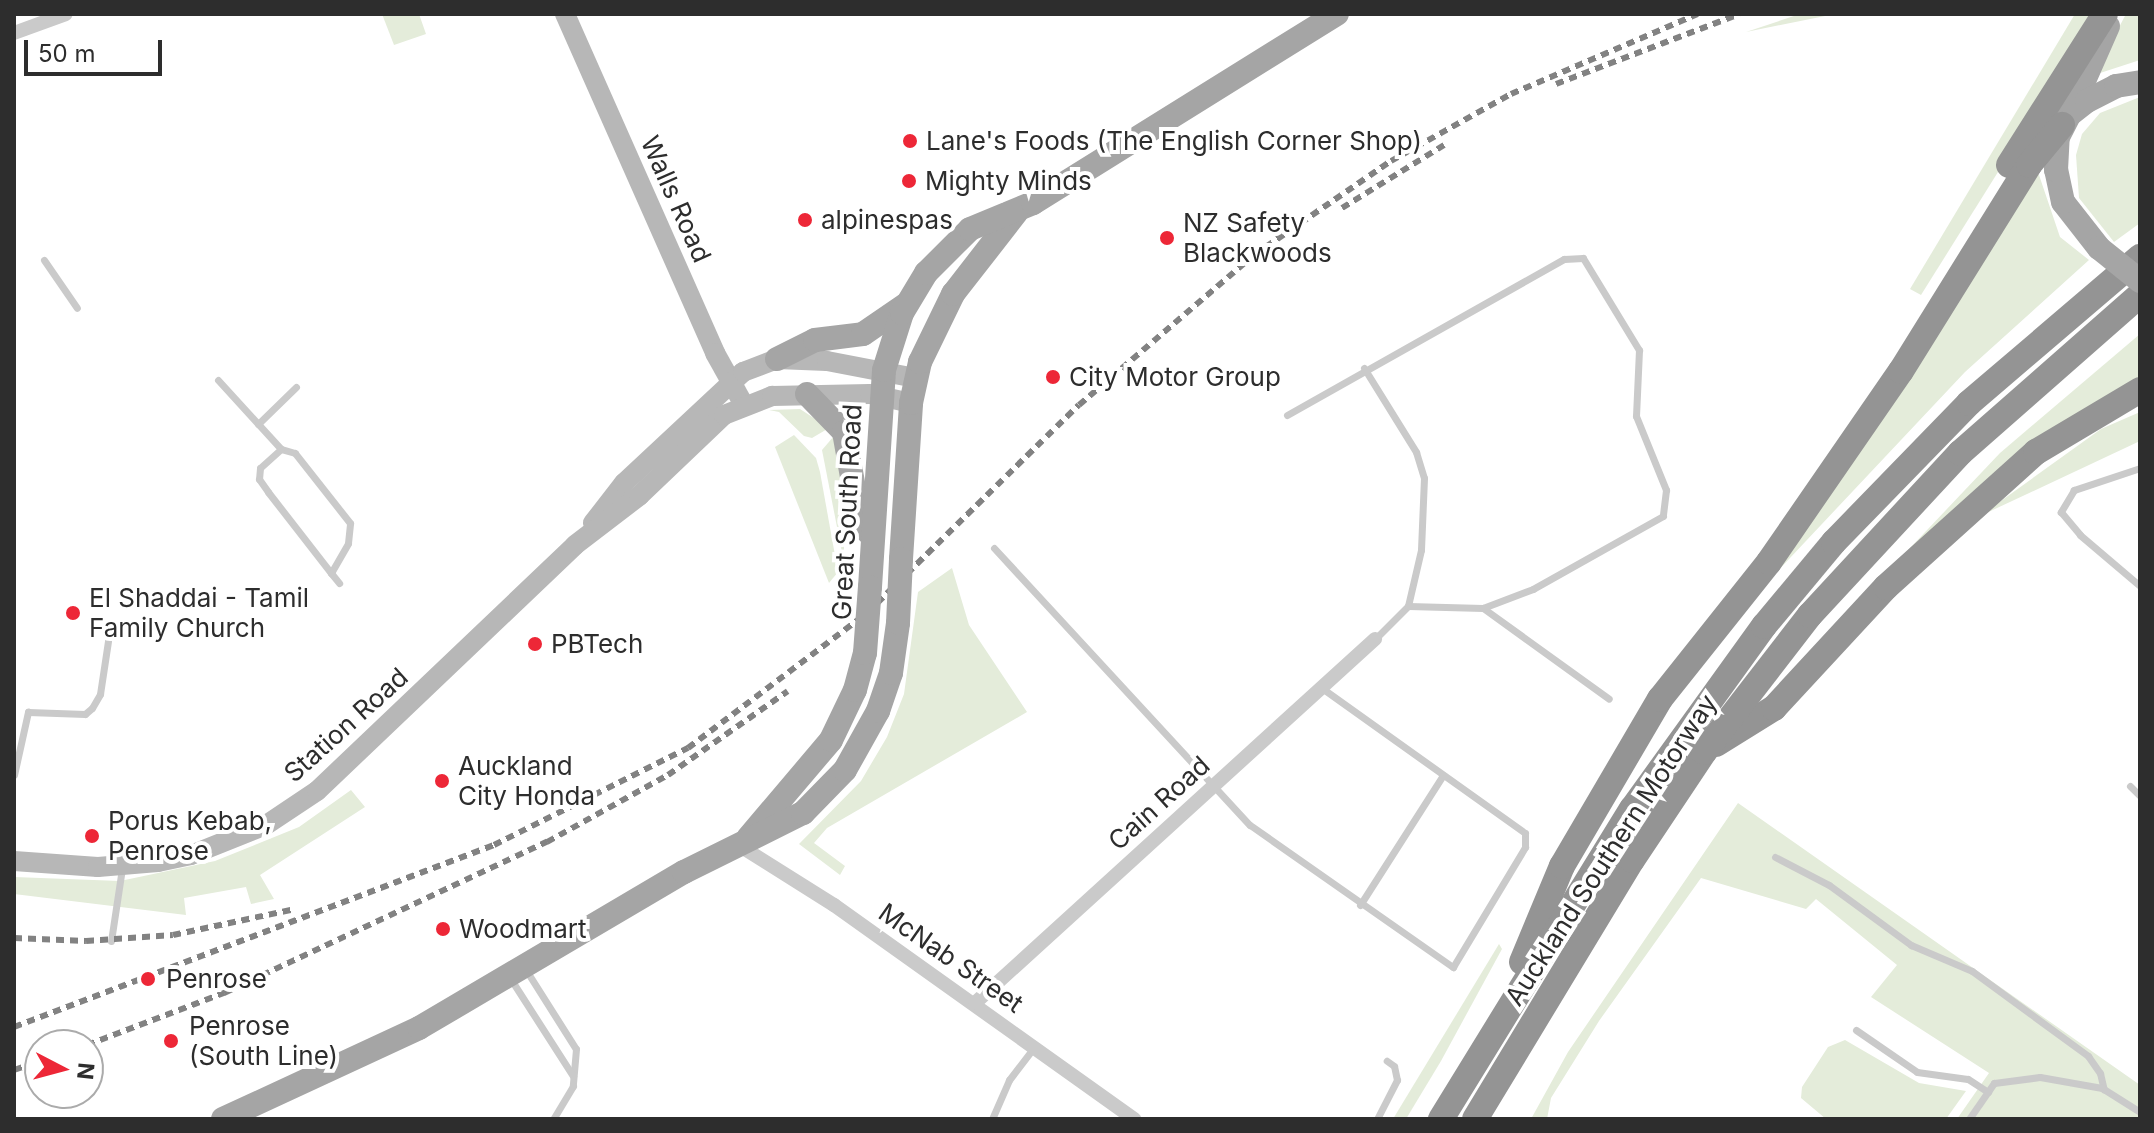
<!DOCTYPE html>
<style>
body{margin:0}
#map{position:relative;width:2154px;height:1133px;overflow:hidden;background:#fff;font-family:Inter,sans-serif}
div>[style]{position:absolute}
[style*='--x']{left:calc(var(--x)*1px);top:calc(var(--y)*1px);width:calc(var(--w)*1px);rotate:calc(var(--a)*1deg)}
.green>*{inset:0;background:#e4ecda}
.lane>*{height:7px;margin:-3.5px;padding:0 3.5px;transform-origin:3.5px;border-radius:3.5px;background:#cacaca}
.street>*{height:14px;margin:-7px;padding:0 7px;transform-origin:7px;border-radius:7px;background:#cacaca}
.secondary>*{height:20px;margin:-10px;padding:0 10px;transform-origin:10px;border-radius:10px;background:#b7b7b7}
.primary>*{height:24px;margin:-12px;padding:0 12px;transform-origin:12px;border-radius:12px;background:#a5a5a5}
.highway>*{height:26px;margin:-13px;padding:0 13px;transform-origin:13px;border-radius:13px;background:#949494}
.rail>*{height:6px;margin-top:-3px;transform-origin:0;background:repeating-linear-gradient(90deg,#828282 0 8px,transparent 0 14px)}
.primary-bridge>*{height:24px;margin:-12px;padding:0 12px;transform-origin:12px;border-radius:12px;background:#a5a5a5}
.dots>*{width:22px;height:22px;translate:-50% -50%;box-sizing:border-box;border:4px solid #fff;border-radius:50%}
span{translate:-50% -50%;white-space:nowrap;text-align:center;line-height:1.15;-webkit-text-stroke:8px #fff;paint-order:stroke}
.poi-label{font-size:26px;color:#2d2d2d}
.left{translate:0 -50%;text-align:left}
.street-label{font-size:26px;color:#2d2d2d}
.frame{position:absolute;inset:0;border:16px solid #2d2d2d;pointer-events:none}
.north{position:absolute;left:24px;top:1029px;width:80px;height:80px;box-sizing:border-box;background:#fff;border:2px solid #ababab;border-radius:50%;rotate:96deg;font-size:22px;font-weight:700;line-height:32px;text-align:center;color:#2d2d2d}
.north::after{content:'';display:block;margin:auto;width:28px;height:36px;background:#ed2737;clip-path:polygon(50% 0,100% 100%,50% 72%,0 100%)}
.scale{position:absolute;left:24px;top:40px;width:138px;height:36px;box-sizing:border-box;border:4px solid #2d2d2d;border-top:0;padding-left:10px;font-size:24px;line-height:28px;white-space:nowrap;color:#2d2d2d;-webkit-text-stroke:6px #fff;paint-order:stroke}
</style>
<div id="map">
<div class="green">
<div style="clip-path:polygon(382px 14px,419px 14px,426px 34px,394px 45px)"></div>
<div style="clip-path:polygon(1800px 14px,1835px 14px,1746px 32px)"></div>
<div style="clip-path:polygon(2075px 14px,2097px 14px,1921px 295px,1910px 289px)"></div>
<div style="clip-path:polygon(2126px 14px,2140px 14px,2140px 60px,2094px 75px)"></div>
<div style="clip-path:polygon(2140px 97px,2140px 223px,2114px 242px,2079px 198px,2076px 155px,2082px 134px,2100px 113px)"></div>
<div style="clip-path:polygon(2038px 172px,2060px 237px,2089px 260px,1965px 372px,1757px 593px)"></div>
<div style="clip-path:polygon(2140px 334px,2140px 378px,1892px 567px,2000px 453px)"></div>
<div style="clip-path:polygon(800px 409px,829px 428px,812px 438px,804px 436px,779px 412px,769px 410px)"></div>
<div style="clip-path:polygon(2140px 412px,2140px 441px,1980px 516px,2101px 429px)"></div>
<div style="clip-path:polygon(794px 435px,816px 458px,820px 472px,838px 572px,829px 583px,775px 447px)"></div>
<div style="clip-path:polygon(834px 436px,840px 470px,845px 568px,822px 450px)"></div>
<div style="clip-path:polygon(952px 568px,969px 625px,1027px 712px,827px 828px,814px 843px,845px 866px,840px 875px,799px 844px,861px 781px,887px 737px,904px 694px,918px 592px)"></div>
<div style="clip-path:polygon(351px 790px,365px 807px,260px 875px,274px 899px,251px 904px,246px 887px,184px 898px,186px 915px,14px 894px,14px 877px,120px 881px,215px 861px,299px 827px)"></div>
<div style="clip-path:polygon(1738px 803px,2140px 1085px,2140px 1119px,1957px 1119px,1989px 1073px,1871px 997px,1897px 965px,1816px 899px,1806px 909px,1701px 878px,1599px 1021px,1551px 1098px,1547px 1119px,1531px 1119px,1568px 1052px)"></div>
<div style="clip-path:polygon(1499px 944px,1502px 949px,1441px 1061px,1406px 1119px,1393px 1119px)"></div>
<div style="clip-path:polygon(1845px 1040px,1919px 1083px,1966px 1091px,1946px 1119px,1826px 1119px,1801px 1098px,1802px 1087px,1828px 1047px)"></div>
</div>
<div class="lane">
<div style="--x:44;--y:260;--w:58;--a:55.5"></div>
<div style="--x:1364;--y:368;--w:99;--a:58.2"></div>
<div style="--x:1416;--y:452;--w:27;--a:73"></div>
<div style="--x:1424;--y:478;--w:72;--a:92.4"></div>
<div style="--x:1421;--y:550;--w:57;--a:103.1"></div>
<div style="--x:1408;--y:606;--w:47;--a:135"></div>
<div style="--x:218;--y:380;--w:93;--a:47.6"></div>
<div style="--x:1287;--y:415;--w:318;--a:-29.4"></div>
<div style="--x:1564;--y:259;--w:19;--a:-3"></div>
<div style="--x:1583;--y:258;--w:108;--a:58.7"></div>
<div style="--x:1639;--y:350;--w:66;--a:92.6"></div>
<div style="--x:1636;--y:416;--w:80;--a:67.9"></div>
<div style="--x:1666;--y:490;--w:26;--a:97"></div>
<div style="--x:1663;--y:516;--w:149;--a:150.7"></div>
<div style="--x:1533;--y:589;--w:53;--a:159.2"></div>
<div style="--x:1483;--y:608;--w:75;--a:-178.5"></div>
<div style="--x:258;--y:424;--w:53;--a:-44.2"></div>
<div style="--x:2140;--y:468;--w:70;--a:161.6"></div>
<div style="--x:2074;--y:490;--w:26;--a:121"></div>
<div style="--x:2061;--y:512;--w:30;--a:50"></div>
<div style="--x:2080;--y:535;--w:79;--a:40.4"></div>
<div style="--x:994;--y:548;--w:377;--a:47.3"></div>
<div style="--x:1250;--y:825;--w:248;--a:35"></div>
<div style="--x:1453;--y:967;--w:140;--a:-59"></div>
<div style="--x:1525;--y:847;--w:14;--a:-90"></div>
<div style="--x:1525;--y:833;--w:249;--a:-144.5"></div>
<div style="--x:331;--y:573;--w:34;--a:-60"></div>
<div style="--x:348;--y:543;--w:20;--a:-84"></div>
<div style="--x:350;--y:523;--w:89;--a:-128.2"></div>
<div style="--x:295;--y:453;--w:15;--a:-164"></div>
<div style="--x:281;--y:449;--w:28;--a:138"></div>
<div style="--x:260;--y:468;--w:11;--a:95"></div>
<div style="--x:259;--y:479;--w:16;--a:55"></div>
<div style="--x:268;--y:492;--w:103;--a:52.1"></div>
<div style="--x:331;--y:573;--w:13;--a:51"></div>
<div style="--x:1483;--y:608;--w:155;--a:35.8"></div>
<div style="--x:14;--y:775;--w:65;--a:-77.5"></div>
<div style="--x:28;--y:712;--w:57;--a:2"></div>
<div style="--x:85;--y:714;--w:9;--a:-41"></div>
<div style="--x:92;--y:708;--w:16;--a:-60"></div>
<div style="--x:100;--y:694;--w:54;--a:-81.4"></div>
<div style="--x:2130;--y:786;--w:14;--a:45"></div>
<div style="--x:1775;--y:857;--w:61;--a:27.4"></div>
<div style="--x:1829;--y:885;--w:102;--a:36.2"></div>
<div style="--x:1911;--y:945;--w:66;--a:23.1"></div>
<div style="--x:1972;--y:971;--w:144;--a:36.2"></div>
<div style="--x:2088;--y:1056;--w:21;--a:55"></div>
<div style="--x:2100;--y:1073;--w:17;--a:77"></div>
<div style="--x:1360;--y:905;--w:152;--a:-57.4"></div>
<div style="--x:111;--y:941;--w:74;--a:-81.4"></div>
<div style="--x:526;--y:970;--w:93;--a:57.7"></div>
<div style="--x:576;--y:1049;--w:37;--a:95"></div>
<div style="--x:573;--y:1086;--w:39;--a:121"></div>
<div style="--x:512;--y:981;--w:113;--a:57.3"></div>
<div style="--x:1856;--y:1030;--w:74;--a:34.5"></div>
<div style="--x:1917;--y:1072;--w:51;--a:7.8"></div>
<div style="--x:1968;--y:1079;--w:24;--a:33"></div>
<div style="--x:992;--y:1119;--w:43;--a:-66.4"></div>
<div style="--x:1009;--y:1080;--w:43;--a:-52.6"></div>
<div style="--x:1377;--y:1119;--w:44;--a:-62.9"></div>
<div style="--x:1397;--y:1080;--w:14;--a:-102"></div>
<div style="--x:1394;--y:1066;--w:9;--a:-144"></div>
<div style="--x:1969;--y:1119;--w:44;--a:-55.2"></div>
<div style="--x:1994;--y:1083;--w:46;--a:-7.4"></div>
<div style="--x:2040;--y:1077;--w:63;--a:10.1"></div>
<div style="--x:2102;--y:1088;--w:45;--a:32.3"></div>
</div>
<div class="street">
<div style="--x:14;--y:33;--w:55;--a:-20.1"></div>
<div style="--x:737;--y:844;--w:115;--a:32.2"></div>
<div style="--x:834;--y:905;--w:369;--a:35.5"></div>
<div style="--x:975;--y:1003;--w:541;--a:-42.3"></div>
</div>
<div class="secondary">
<div style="--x:565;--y:14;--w:371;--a:66.1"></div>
<div style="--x:715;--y:353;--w:57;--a:60.8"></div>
<div style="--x:593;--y:523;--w:51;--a:-52.2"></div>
<div style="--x:624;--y:483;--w:163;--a:-43"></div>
<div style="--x:743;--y:372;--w:36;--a:-21"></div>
<div style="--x:777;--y:359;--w:50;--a:2.3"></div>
<div style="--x:827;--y:361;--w:90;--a:10.9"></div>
<div style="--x:14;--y:861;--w:84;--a:4.1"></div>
<div style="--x:98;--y:867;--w:60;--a:-4.8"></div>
<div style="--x:158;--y:862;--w:34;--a:-12"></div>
<div style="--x:191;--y:855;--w:81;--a:-21.8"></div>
<div style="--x:266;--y:825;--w:61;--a:-33.7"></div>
<div style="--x:317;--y:791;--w:356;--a:-43.6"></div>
<div style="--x:575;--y:545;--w:81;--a:-37.4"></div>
<div style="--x:639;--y:496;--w:117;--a:-43.6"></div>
<div style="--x:724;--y:415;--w:52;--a:-21.6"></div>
<div style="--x:772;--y:396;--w:98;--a:-1.2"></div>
<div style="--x:870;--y:394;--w:42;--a:12.4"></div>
</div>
<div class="primary">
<div style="--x:2069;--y:115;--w:97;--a:-66.3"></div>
<div style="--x:2099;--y:248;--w:58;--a:-128"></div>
<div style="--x:2063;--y:202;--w:33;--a:-102"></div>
<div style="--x:2056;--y:170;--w:33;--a:-87"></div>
<div style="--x:2058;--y:137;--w:25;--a:-63"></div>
<div style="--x:2069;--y:115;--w:23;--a:-38"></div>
<div style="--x:2087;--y:101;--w:33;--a:-27"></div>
<div style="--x:2116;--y:86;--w:24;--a:-9"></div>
<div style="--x:777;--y:359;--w:42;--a:-26.6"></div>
<div style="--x:815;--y:340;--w:48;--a:-7.1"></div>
<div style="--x:863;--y:334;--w:51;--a:-34.6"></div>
<div style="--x:807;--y:394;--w:53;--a:45.8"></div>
<div style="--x:844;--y:432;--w:63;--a:79.9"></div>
<div style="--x:855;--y:494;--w:40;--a:71.1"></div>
<div style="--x:901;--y:559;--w:156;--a:-86.3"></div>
<div style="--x:911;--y:403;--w:42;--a:-77.6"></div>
<div style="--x:920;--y:362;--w:76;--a:-64.1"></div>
<div style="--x:953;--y:294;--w:103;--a:-52.1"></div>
<div style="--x:870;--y:587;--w:217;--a:-86.3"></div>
<div style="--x:884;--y:370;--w:60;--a:-72.5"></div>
<div style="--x:902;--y:313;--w:47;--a:-59"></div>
<div style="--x:926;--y:273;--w:62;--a:-45"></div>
<div style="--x:970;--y:229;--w:68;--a:-22.4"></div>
<div style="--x:1033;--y:203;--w:358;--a:-31.9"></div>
<div style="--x:748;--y:838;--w:128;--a:-49.7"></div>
<div style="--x:831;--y:740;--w:55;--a:-64.4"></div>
<div style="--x:855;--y:690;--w:38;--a:-75"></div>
<div style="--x:223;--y:1119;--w:216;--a:-24.9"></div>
<div style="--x:419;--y:1028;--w:308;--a:-30.5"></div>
<div style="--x:684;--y:872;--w:133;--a:-26.4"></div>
<div style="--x:803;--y:813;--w:60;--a:-45.7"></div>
<div style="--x:845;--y:770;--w:68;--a:-60.8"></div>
<div style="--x:878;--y:711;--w:40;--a:-71.1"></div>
<div style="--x:891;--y:673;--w:50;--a:-82"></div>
</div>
<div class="highway">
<div style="--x:2009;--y:165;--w:179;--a:-57.6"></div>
<div style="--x:1716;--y:744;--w:68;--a:-31.8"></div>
<div style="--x:1774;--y:708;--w:165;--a:-47.2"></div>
<div style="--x:1886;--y:587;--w:202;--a:-42"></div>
<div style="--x:2036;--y:452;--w:121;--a:-30.8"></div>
<div style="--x:1522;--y:962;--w:104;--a:-67.4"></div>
<div style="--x:1562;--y:866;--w:194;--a:-59.6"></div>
<div style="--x:1660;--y:699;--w:175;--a:-51.5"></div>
<div style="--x:1769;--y:562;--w:232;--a:-55.4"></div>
<div style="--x:1901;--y:371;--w:243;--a:-58.1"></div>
<div style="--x:2029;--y:165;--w:52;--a:-50.5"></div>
<div style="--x:1441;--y:1119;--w:364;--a:-58.4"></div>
<div style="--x:1632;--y:809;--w:226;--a:-54.2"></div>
<div style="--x:1764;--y:626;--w:109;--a:-50.2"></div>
<div style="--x:1834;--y:542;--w:194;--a:-45.8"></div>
<div style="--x:1969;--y:403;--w:225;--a:-40.5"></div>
<div style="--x:1475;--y:1119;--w:303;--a:-58.8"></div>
<div style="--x:1632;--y:860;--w:130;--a:-56.3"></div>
<div style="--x:1704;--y:752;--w:173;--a:-52.3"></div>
<div style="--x:1810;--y:615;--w:221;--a:-47.2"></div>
<div style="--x:1960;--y:453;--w:240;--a:-41.3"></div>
</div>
<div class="rail">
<div style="--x:1556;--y:84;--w:196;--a:-20.9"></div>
<div style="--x:1342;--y:208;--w:120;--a:-31.7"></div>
<div style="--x:14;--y:938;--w:72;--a:2.4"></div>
<div style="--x:86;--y:941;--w:87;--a:-3.9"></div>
<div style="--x:173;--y:935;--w:125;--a:-12"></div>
<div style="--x:14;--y:1027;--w:513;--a:-20.77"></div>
<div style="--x:494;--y:845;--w:217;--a:-26.6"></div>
<div style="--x:688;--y:748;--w:224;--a:-37"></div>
<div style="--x:867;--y:613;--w:297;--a:-44.5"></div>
<div style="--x:1079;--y:405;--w:230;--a:-40.6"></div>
<div style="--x:1254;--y:255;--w:166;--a:-34.5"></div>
<div style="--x:1391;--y:161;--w:137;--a:-29.2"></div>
<div style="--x:1511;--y:94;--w:203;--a:-23.2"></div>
<div style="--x:87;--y:1045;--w:147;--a:-20.8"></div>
<div style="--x:224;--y:993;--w:357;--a:-25.1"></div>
<div style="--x:547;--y:842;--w:138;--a:-29"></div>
<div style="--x:668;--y:775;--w:146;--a:-35"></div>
<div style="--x:14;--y:1070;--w:28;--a:-19"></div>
</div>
<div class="primary-bridge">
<div style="--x:2099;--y:248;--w:53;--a:38.8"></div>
<div style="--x:898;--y:623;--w:64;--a:-87.3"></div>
<div style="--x:865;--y:653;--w:66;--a:-85.7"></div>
</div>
<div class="dots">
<div style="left:910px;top:141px;background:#ed2737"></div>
<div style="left:909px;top:181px;background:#ed2737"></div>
<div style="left:805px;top:220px;background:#ed2737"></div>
<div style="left:1167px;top:238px;background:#ed2737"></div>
<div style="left:1053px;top:377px;background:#ed2737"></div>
<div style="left:73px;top:613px;background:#ed2737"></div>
<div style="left:535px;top:644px;background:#ed2737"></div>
<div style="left:442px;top:781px;background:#ed2737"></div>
<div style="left:92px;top:836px;background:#ed2737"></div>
<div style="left:443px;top:929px;background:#ed2737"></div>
<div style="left:148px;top:979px;background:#ed2737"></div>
<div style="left:171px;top:1041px;background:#ed2737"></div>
</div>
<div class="poi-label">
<span class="left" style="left:926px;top:141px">Lane's Foods (The English Corner Shop)</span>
<span class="left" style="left:925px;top:181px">Mighty Minds</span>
<span class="left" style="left:821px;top:220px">alpinespas</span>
<span class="left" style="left:1183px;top:238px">NZ Safety<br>Blackwoods</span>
<span class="left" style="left:1069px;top:377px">City Motor Group</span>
<span class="left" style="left:89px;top:613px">El Shaddai - Tamil<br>Family Church</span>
<span class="left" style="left:551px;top:644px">PBTech</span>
<span class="left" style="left:458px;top:781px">Auckland<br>City Honda</span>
<span class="left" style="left:108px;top:836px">Porus Kebab,<br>Penrose</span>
<span class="left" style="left:459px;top:929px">Woodmart</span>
<span class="left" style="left:166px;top:979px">Penrose</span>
<span class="left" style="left:189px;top:1041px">Penrose<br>(South Line)</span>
</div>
<div class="street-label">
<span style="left:676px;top:199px;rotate:66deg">Walls Road</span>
<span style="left:847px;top:512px;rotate:-87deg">Great South Road</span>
<span style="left:346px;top:725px;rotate:-42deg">Station Road</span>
<span style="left:1159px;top:803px;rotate:-42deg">Cain Road</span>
<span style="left:1611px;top:850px;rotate:-57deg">Auckland Southern Motorway</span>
<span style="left:951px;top:958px;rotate:35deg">McNab Street</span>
</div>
<div class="frame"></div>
<div class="north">N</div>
<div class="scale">50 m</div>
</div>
